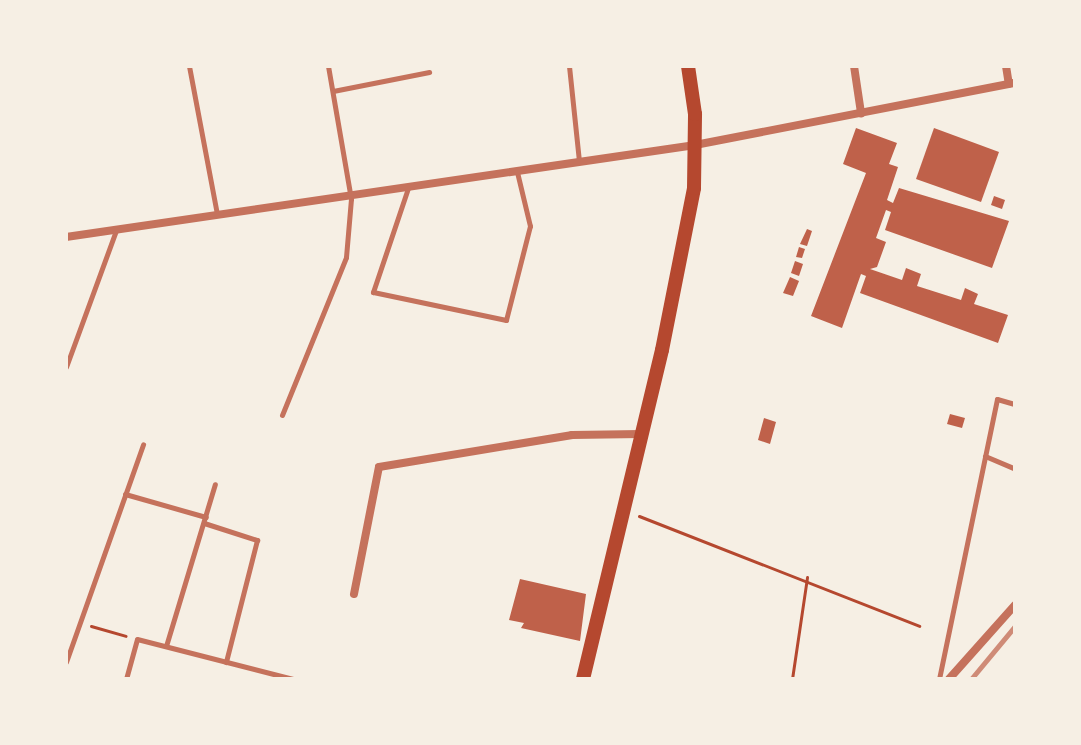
<!DOCTYPE html>
<style>
body{margin:0}
#map{position:relative;width:1081px;height:745px;overflow:hidden;background:#f6efe4;font-family:Manrope,sans-serif}
div>[style]{position:absolute}
[style*='--x']{left:calc(var(--x)*1px);top:calc(var(--y)*1px);width:calc(var(--w)*1px);rotate:calc(var(--a)*1deg)}
.building>*{inset:0;background:#bf614a}
.path>*{height:3px;margin:-1.5px;padding:0 1.5px;transform-origin:1.5px;border-radius:1.5px;background:#b5482f}
.service>*{height:5px;margin:-2.5px;padding:0 2.5px;transform-origin:2.5px;border-radius:2.5px;background:#c5725c}
.minor>*{height:8px;margin:-4px;padding:0 4px;transform-origin:4px;border-radius:4px;background:#c5725c}
.secondary>*{height:14px;margin:-7px;padding:0 7px;transform-origin:7px;border-radius:7px;background:#b5482f}
.rail>*{height:5px;margin:-2.5px;padding:0 2.5px;transform-origin:2.5px;border-radius:2.5px;background:#cf8b77}
span{translate:-50% -50%;white-space:nowrap;text-align:center;line-height:1.15;-webkit-text-stroke:8px #f6efe4;paint-order:stroke}
.frame{position:absolute;inset:0;border:68px solid #f6efe4;pointer-events:none}
</style>
<div id="map">
<div class="building">
<div style="clip-path:polygon(856px 128px,897px 143px,889px 164px,898px 167px,887px 200px,893px 203px,899px 188px,1009px 221px,992px 268px,885px 230px,891px 212px,886px 210px,876px 238px,886px 242px,877px 267px,870px 269px,902px 280px,906px 268px,921px 274px,917px 286px,961px 300px,965px 288px,978px 294px,974px 304px,1008px 315px,998px 343px,860px 293px,866px 276px,861px 274px,842px 328px,811px 316px,866px 173px,843px 164px)"></div>
<div style="clip-path:polygon(934px 128px,999px 152px,981px 202px,916px 179px)"></div>
<div style="clip-path:polygon(994px 196px,1005px 200px,1002px 209px,991px 205px)"></div>
<div style="clip-path:polygon(807px 229px,812px 231px,807px 246px,800px 244px)"></div>
<div style="clip-path:polygon(799px 247px,805px 249px,802px 258px,796px 257px)"></div>
<div style="clip-path:polygon(795px 261px,803px 264px,799px 276px,791px 273px)"></div>
<div style="clip-path:polygon(790px 277px,799px 281px,793px 296px,783px 293px)"></div>
<div style="clip-path:polygon(950px 414px,965px 418px,962px 428px,947px 424px)"></div>
<div style="clip-path:polygon(764px 418px,776px 422px,770px 444px,758px 440px)"></div>
<div style="clip-path:polygon(520px 579px,586px 594px,580px 641px,521px 628px,524px 623px,509px 620px)"></div>
</div>
<div class="path">
<div style="--x:639;--y:516;--w:301;--a:21.4"></div>
<div style="--x:91;--y:626;--w:36;--a:16"></div>
<div style="--x:792;--y:679;--w:103;--a:-81.6"></div>
</div>
<div class="service">
<div style="--x:189;--y:66;--w:151;--a:79.3"></div>
<div style="--x:569;--y:66;--w:96;--a:84"></div>
<div style="--x:333;--y:91;--w:98;--a:-11.2"></div>
<div style="--x:408;--y:188;--w:110;--a:108.6"></div>
<div style="--x:373;--y:292;--w:136;--a:11.9"></div>
<div style="--x:506;--y:320;--w:97;--a:-75.7"></div>
<div style="--x:530;--y:226;--w:56;--a:-103.5"></div>
<div style="--x:66;--y:367;--w:146;--a:-69.9"></div>
<div style="--x:282;--y:415;--w:170;--a:-67.9"></div>
<div style="--x:346;--y:257;--w:58;--a:-85.1"></div>
<div style="--x:351;--y:199;--w:135;--a:-99.8"></div>
<div style="--x:985;--y:456;--w:33;--a:23"></div>
<div style="--x:125;--y:494;--w:84;--a:15.9"></div>
<div style="--x:204;--y:523;--w:56;--a:17.8"></div>
<div style="--x:257;--y:540;--w:126;--a:104.3"></div>
<div style="--x:166;--y:646;--w:169;--a:-73.2"></div>
<div style="--x:66;--y:662;--w:231;--a:-70.5"></div>
<div style="--x:126;--y:679;--w:41;--a:-74.6"></div>
<div style="--x:137;--y:639;--w:161;--a:14.4"></div>
<div style="--x:939;--y:679;--w:286;--a:-78.3"></div>
<div style="--x:997;--y:399;--w:19;--a:16"></div>
</div>
<div class="minor">
<div style="--x:854;--y:66;--w:48;--a:81.5"></div>
<div style="--x:1006;--y:66;--w:18;--a:81"></div>
<div style="--x:66;--y:237;--w:636;--a:-8.32"></div>
<div style="--x:695;--y:145;--w:326;--a:-11"></div>
<div style="--x:354;--y:594;--w:129;--a:-78.9"></div>
<div style="--x:379;--y:467;--w:196;--a:-9.4"></div>
<div style="--x:572;--y:435;--w:69;--a:-0.8"></div>
<div style="--x:949;--y:679;--w:99;--a:-48.3"></div>
</div>
<div class="secondary">
<div style="--x:583;--y:679;--w:338;--a:-76.5"></div>
<div style="--x:662;--y:350;--w:165;--a:-78.8"></div>
<div style="--x:694;--y:188;--w:74;--a:-89.2"></div>
<div style="--x:695;--y:114;--w:49;--a:-98.3"></div>
</div>
<div class="rail">
<div style="--x:971;--y:679;--w:69;--a:-50.3"></div>
</div>
<div class="frame"></div>
</div>
